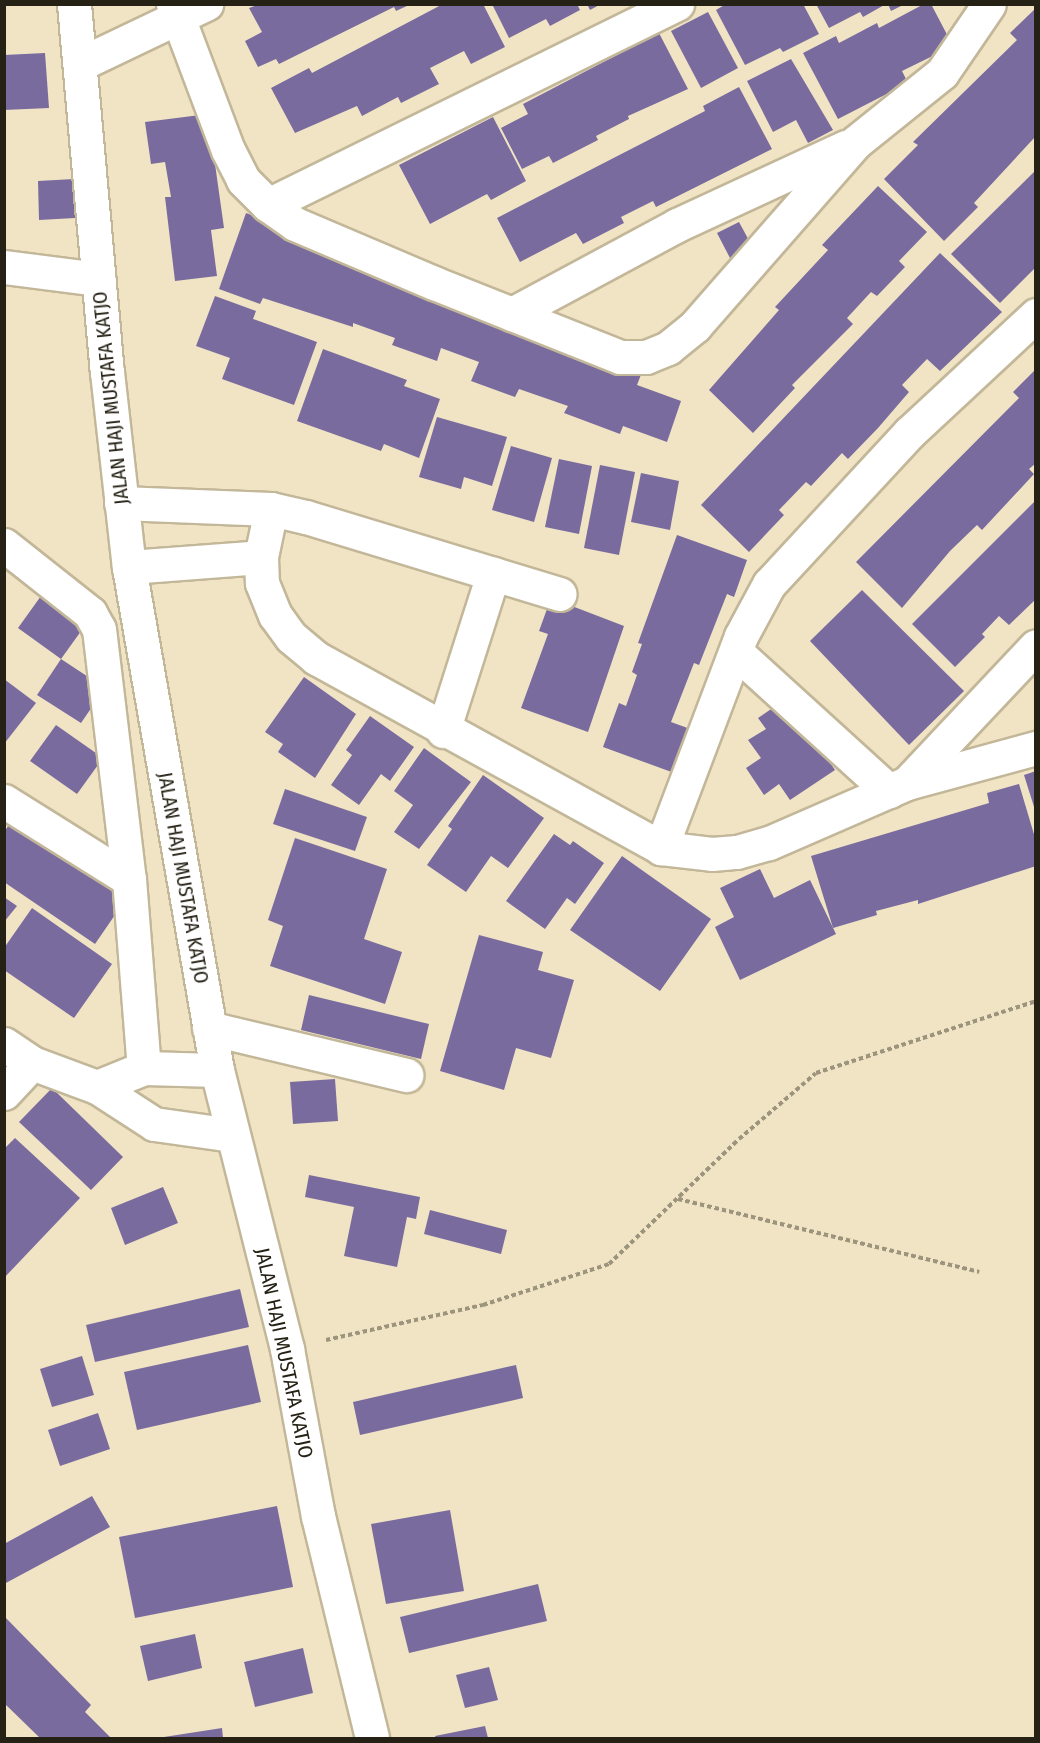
<!DOCTYPE html>
<style>
body{margin:0}
#map{position:relative;width:1040px;height:1743px;overflow:hidden;background:#f0e4c4;font-family:"Fira Sans Condensed",sans-serif}
div>[style]{position:absolute}
[style*='--x']{left:calc(var(--x)*1px);top:calc(var(--y)*1px);width:calc(var(--w)*1px);rotate:calc(var(--a)*1deg)}
.building>*{inset:0;background:#7a6b9f}
.path>*{height:4px;margin-top:-2px;transform-origin:0;background:repeating-linear-gradient(90deg,#9c947c 0 4.5px,transparent 0 7.5px)}
.roads{filter:drop-shadow(2px 0 #c3b799) drop-shadow(-2px 0 #c3b799) drop-shadow(0 2px #c3b799) drop-shadow(0 -2px #c3b799)}
.street>*{height:33px;margin:-16.5px;padding:0 16.5px;transform-origin:16.5px;border-radius:16.5px;background:#fff}
span{translate:-50% -50%;white-space:nowrap;text-align:center;line-height:1.15;-webkit-text-stroke:5px #fff;paint-order:stroke}
.street-label{font-size:20px;color:#252115}
.frame{position:absolute;inset:0;border:6px solid #252115;pointer-events:none}
</style>
<div id="map">
<div class="building">
<div style="clip-path:polygon(443px 4px,483px 4px,505px 47px,471px 64px,464px 51px,430px 68px,439px 84px,401px 103px,398px 97px,362px 116px,357px 106px,295px 133px,271px 88px,309px 68px,312px 73px)"></div>
<div style="clip-path:polygon(492px 4px,577px 4px,580px 10px,550px 26px,546px 19px,509px 38px)"></div>
<div style="clip-path:polygon(587px 4px,601px 4px,590px 10px)"></div>
<div style="clip-path:polygon(726px 4px,803px 4px,819px 34px,783px 52px,780px 48px,745px 65px,716px 10px)"></div>
<div style="clip-path:polygon(816px 4px,886px 4px,863px 17px,860px 12px,829px 28px)"></div>
<div style="clip-path:polygon(888px 4px,905px 4px,891px 11px)"></div>
<div style="clip-path:polygon(924px 4px,931px 4px,953px 46px,902px 71px,908px 83px,838px 119px,803px 53px,836px 36px,839px 43px,877px 23px,879px 28px)"></div>
<div style="clip-path:polygon(257px 5px,409px 5px,396px 11px,394px 7px,279px 64px,276px 59px,258px 67px,245px 41px,262px 32px,249px 8px)"></div>
<div style="clip-path:polygon(1036px 8px,1036px 136px,974px 203px,978px 207px,944px 241px,884px 179px,918px 145px,913px 142px,1017px 40px,1010px 33px)"></div>
<div style="clip-path:polygon(708px 12px,738px 68px,701px 88px,671px 31px)"></div>
<div style="clip-path:polygon(659px 33px,688px 89px,628px 116px,629px 119px,596px 136px,598px 140px,553px 163px,549px 156px,522px 169px,501px 128px,528px 114px,523px 104px)"></div>
<div style="clip-path:polygon(45px 53px,49px 108px,4px 110px,4px 55px)"></div>
<div style="clip-path:polygon(791px 59px,833px 130px,808px 143px,796px 120px,773px 132px,747px 81px)"></div>
<div style="clip-path:polygon(739px 87px,772px 149px,656px 207px,653px 201px,621px 217px,624px 223px,583px 244px,576px 233px,520px 262px,497px 218px,705px 111px,703px 106px)"></div>
<div style="clip-path:polygon(208px 114px,224px 228px,211px 230px,217px 276px,175px 281px,165px 197px,171px 197px,165px 162px,151px 164px,145px 122px)"></div>
<div style="clip-path:polygon(493px 117px,526px 181px,491px 200px,487px 194px,430px 224px,399px 165px)"></div>
<div style="clip-path:polygon(1036px 170px,1035px 268px,1000px 303px,951px 254px)"></div>
<div style="clip-path:polygon(74px 179px,75px 218px,39px 220px,38px 181px)"></div>
<div style="clip-path:polygon(878px 186px,927px 232px,899px 261px,905px 267px,877px 296px,871px 292px,847px 318px,853px 324px,792px 385px,795px 388px,753px 433px,709px 390px,779px 310px,775px 307px,828px 250px,822px 245px)"></div>
<div style="clip-path:polygon(246px 213px,288px 229px,284px 238px,642px 372px,637px 385px,681px 401px,667px 442px,623px 426px,620px 434px,564px 413px,568px 406px,519px 389px,515px 397px,471px 381px,479px 362px,441px 348px,437px 361px,392px 345px,395px 338px,353px 323px,353px 327px,263px 298px,260px 304px,219px 289px)"></div>
<div style="clip-path:polygon(739px 222px,752px 246px,730px 258px,717px 233px)"></div>
<div style="clip-path:polygon(940px 253px,1002px 312px,940px 371px,927px 359px,902px 385px,909px 392px,878px 428px,848px 459px,842px 453px,811px 486px,806px 482px,779px 510px,784px 515px,749px 552px,701px 505px)"></div>
<div style="clip-path:polygon(215px 296px,256px 311px,253px 319px,317px 342px,294px 405px,222px 379px,230px 358px,196px 346px)"></div>
<div style="clip-path:polygon(323px 349px,407px 380px,404px 386px,440px 399px,419px 458px,384px 444px,381px 451px,297px 421px)"></div>
<div style="clip-path:polygon(1036px 369px,1036px 463px,1029px 469px,1034px 474px,982px 530px,977px 525px,950px 551px,902px 608px,856px 562px,1019px 398px,1013px 392px)"></div>
<div style="clip-path:polygon(437px 417px,507px 437px,492px 486px,464px 477px,461px 489px,419px 477px)"></div>
<div style="clip-path:polygon(511px 446px,552px 458px,534px 522px,492px 510px)"></div>
<div style="clip-path:polygon(559px 459px,592px 466px,579px 534px,545px 527px)"></div>
<div style="clip-path:polygon(600px 465px,635px 472px,619px 555px,584px 548px)"></div>
<div style="clip-path:polygon(641px 473px,679px 481px,670px 530px,631px 522px)"></div>
<div style="clip-path:polygon(1036px 500px,1036px 599px,1009px 625px,999px 616px,982px 634px,985px 637px,955px 667px,912px 624px)"></div>
<div style="clip-path:polygon(677px 535px,747px 560px,734px 597px,727px 594px,699px 665px,694px 663px,671px 722px,693px 730px,677px 774px,603px 747px,619px 703px,626px 706px,637px 675px,632px 672px,642px 644px,638px 643px)"></div>
<div style="clip-path:polygon(46px 589px,89px 620px,61px 659px,105px 688px,81px 723px,37px 695px,61px 659px,18px 628px)"></div>
<div style="clip-path:polygon(862px 590px,964px 691px,909px 745px,810px 641px)"></div>
<div style="clip-path:polygon(551px 598px,624px 626px,588px 732px,521px 708px,548px 634px,539px 631px)"></div>
<div style="clip-path:polygon(304px 677px,356px 714px,315px 778px,278px 752px,283px 744px,265px 732px)"></div>
<div style="clip-path:polygon(4px 679px,36px 703px,4px 744px)"></div>
<div style="clip-path:polygon(780px 703px,793px 709px,835px 770px,790px 800px,779px 784px,764px 795px,746px 768px,761px 758px,748px 740px,766px 729px,758px 718px)"></div>
<div style="clip-path:polygon(370px 716px,414px 747px,390px 781px,381px 774px,359px 805px,331px 785px,352px 755px,346px 750px)"></div>
<div style="clip-path:polygon(56px 725px,103px 758px,77px 794px,30px 761px)"></div>
<div style="clip-path:polygon(424px 748px,471px 782px,419px 849px,394px 832px,413px 805px,394px 791px)"></div>
<div style="clip-path:polygon(1036px 771px,1036px 810px,1035px 810px,1024px 775px)"></div>
<div style="clip-path:polygon(483px 775px,544px 818px,508px 868px,491px 856px,466px 892px,427px 865px,452px 829px,448px 826px)"></div>
<div style="clip-path:polygon(1019px 784px,1036px 841px,1036px 866px,918px 904px,918px 900px,876px 911px,877px 915px,833px 928px,811px 856px,989px 803px,987px 793px)"></div>
<div style="clip-path:polygon(285px 789px,367px 817px,355px 851px,273px 824px)"></div>
<div style="clip-path:polygon(16px 815px,130px 893px,95px 944px,4px 882px,4px 832px)"></div>
<div style="clip-path:polygon(554px 834px,570px 845px,573px 841px,604px 863px,575px 904px,567px 898px,545px 929px,506px 901px)"></div>
<div style="clip-path:polygon(295px 838px,387px 869px,364px 939px,402px 952px,385px 1004px,270px 966px,283px 926px,268px 920px)"></div>
<div style="clip-path:polygon(622px 856px,711px 919px,660px 991px,570px 930px)"></div>
<div style="clip-path:polygon(760px 869px,774px 898px,810px 880px,836px 934px,740px 980px,715px 927px,734px 917px,720px 888px)"></div>
<div style="clip-path:polygon(4px 897px,17px 906px,4px 922px)"></div>
<div style="clip-path:polygon(32px 908px,112px 964px,74px 1018px,4px 970px,4px 948px)"></div>
<div style="clip-path:polygon(479px 935px,543px 952px,538px 970px,574px 980px,551px 1058px,516px 1048px,504px 1090px,440px 1071px)"></div>
<div style="clip-path:polygon(309px 995px,429px 1024px,421px 1059px,301px 1030px)"></div>
<div style="clip-path:polygon(335px 1079px,338px 1121px,293px 1124px,290px 1082px)"></div>
<div style="clip-path:polygon(52px 1088px,123px 1157px,91px 1190px,19px 1122px)"></div>
<div style="clip-path:polygon(15px 1138px,80px 1198px,4px 1278px,4px 1149px)"></div>
<div style="clip-path:polygon(309px 1175px,420px 1197px,416px 1219px,407px 1217px,397px 1267px,344px 1256px,354px 1207px,305px 1197px)"></div>
<div style="clip-path:polygon(163px 1187px,178px 1223px,125px 1245px,111px 1208px)"></div>
<div style="clip-path:polygon(430px 1210px,507px 1230px,501px 1254px,424px 1234px)"></div>
<div style="clip-path:polygon(240px 1289px,249px 1327px,95px 1362px,86px 1325px)"></div>
<div style="clip-path:polygon(248px 1345px,261px 1402px,137px 1430px,124px 1372px)"></div>
<div style="clip-path:polygon(82px 1356px,94px 1395px,52px 1407px,40px 1369px)"></div>
<div style="clip-path:polygon(516px 1365px,523px 1398px,360px 1435px,353px 1402px)"></div>
<div style="clip-path:polygon(98px 1413px,110px 1449px,60px 1466px,48px 1430px)"></div>
<div style="clip-path:polygon(92px 1496px,110px 1527px,4px 1584px,4px 1544px)"></div>
<div style="clip-path:polygon(277px 1506px,293px 1587px,135px 1618px,119px 1537px)"></div>
<div style="clip-path:polygon(450px 1510px,464px 1591px,386px 1604px,371px 1524px)"></div>
<div style="clip-path:polygon(538px 1584px,547px 1621px,409px 1653px,400px 1617px)"></div>
<div style="clip-path:polygon(4px 1616px,91px 1705px,85px 1712px,111px 1738px,40px 1738px,4px 1703px)"></div>
<div style="clip-path:polygon(195px 1634px,202px 1668px,148px 1681px,140px 1646px)"></div>
<div style="clip-path:polygon(303px 1648px,313px 1693px,255px 1707px,244px 1662px)"></div>
<div style="clip-path:polygon(489px 1667px,498px 1700px,465px 1708px,456px 1675px)"></div>
<div style="clip-path:polygon(485px 1726px,488px 1738px,436px 1738px,435px 1736px)"></div>
<div style="clip-path:polygon(222px 1728px,223px 1738px,164px 1738px,164px 1737px)"></div>
</div>
<div class="path">
<div style="--x:678;--y:1199;--w:310;--a:13.6"></div>
<div style="--x:326;--y:1340;--w:161;--a:-12.6"></div>
<div style="--x:483;--y:1305;--w:133;--a:-18"></div>
<div style="--x:609;--y:1264;--w:180;--a:-43.9"></div>
<div style="--x:739;--y:1139;--w:101;--a:-40.6"></div>
<div style="--x:816;--y:1073;--w:231;--a:-18.1"></div>
</div>
<div class="roads">
<div class="street">
<div style="--x:74;--y:4;--w:369;--a:84.9"></div>
<div style="--x:107;--y:372;--w:196;--a:83.6"></div>
<div style="--x:129;--y:567;--w:511;--a:80.08"></div>
<div style="--x:217;--y:1070;--w:288;--a:75.9"></div>
<div style="--x:287;--y:1349;--w:170;--a:79.5"></div>
<div style="--x:318;--y:1516;--w:228;--a:76.3"></div>
<div style="--x:173;--y:4;--w:156;--a:69.4"></div>
<div style="--x:228;--y:150;--w:34;--a:63"></div>
<div style="--x:243;--y:180;--w:35;--a:45"></div>
<div style="--x:268;--y:205;--w:33;--a:35"></div>
<div style="--x:295;--y:224;--w:151;--a:23"></div>
<div style="--x:434;--y:283;--w:200;--a:21.7"></div>
<div style="--x:620;--y:357;--w:26;--a:0"></div>
<div style="--x:646;--y:357;--w:24;--a:-22"></div>
<div style="--x:668;--y:348;--w:35;--a:-39"></div>
<div style="--x:695;--y:326;--w:244;--a:-48.8"></div>
<div style="--x:856;--y:142;--w:110;--a:-38.7"></div>
<div style="--x:942;--y:73;--w:83;--a:-55.7"></div>
<div style="--x:80;--y:64;--w:140;--a:-25.5"></div>
<div style="--x:268;--y:205;--w:456;--a:-26.2"></div>
<div style="--x:4;--y:267;--w:95;--a:7.3"></div>
<div style="--x:512;--y:314;--w:187;--a:-28.3"></div>
<div style="--x:677;--y:225;--w:186;--a:-24.8"></div>
<div style="--x:1036;--y:315;--w:172;--a:137.1"></div>
<div style="--x:910;--y:432;--w:207;--a:132.8"></div>
<div style="--x:769;--y:584;--w:59;--a:118.3"></div>
<div style="--x:741;--y:636;--w:227;--a:110.7"></div>
<div style="--x:661;--y:848;--w:51;--a:6.7"></div>
<div style="--x:712;--y:854;--w:25;--a:-5"></div>
<div style="--x:737;--y:852;--w:33;--a:-16"></div>
<div style="--x:769;--y:843;--w:150;--a:-23.5"></div>
<div style="--x:907;--y:783;--w:134;--a:-15.2"></div>
<div style="--x:121;--y:503;--w:150;--a:2.3"></div>
<div style="--x:271;--y:509;--w:36;--a:13"></div>
<div style="--x:306;--y:517;--w:265;--a:16.9"></div>
<div style="--x:271;--y:509;--w:49;--a:101.8"></div>
<div style="--x:261;--y:557;--w:26;--a:88"></div>
<div style="--x:262;--y:583;--w:35;--a:68"></div>
<div style="--x:275;--y:615;--w:27;--a:54"></div>
<div style="--x:291;--y:637;--w:33;--a:40"></div>
<div style="--x:316;--y:658;--w:394;--a:28.8"></div>
<div style="--x:4;--y:545;--w:110;--a:38.3"></div>
<div style="--x:90;--y:613;--w:18;--a:61"></div>
<div style="--x:99;--y:629;--w:252;--a:83.2"></div>
<div style="--x:129;--y:879;--w:190;--a:85.5"></div>
<div style="--x:129;--y:567;--w:132;--a:-4.3"></div>
<div style="--x:736;--y:652;--w:207;--a:42.3"></div>
<div style="--x:443;--y:731;--w:165;--a:-72.3"></div>
<div style="--x:907;--y:783;--w:188;--a:-46.7"></div>
<div style="--x:4;--y:801;--w:147;--a:32"></div>
<div style="--x:209;--y:1028;--w:203;--a:13.4"></div>
<div style="--x:4;--y:1044;--w:34;--a:34"></div>
<div style="--x:32;--y:1063;--w:69;--a:20.3"></div>
<div style="--x:97;--y:1087;--w:68;--a:33"></div>
<div style="--x:154;--y:1124;--w:79;--a:8"></div>
<div style="--x:97;--y:1087;--w:51;--a:-22"></div>
<div style="--x:144;--y:1068;--w:73;--a:1.6"></div>
<div style="--x:4;--y:1093;--w:41;--a:-47"></div>
</div>
</div>
<div class="street-label">
<span style="left:111px;top:398px;rotate:-96deg">JALAN HAJI MUSTAFA KATJO</span>
<span style="left:183px;top:878px;rotate:80deg">JALAN HAJI MUSTAFA KATJO</span>
<span style="left:284px;top:1353px;rotate:78deg">JALAN HAJI MUSTAFA KATJO</span>
</div>
<div class="frame"></div>
</div>
